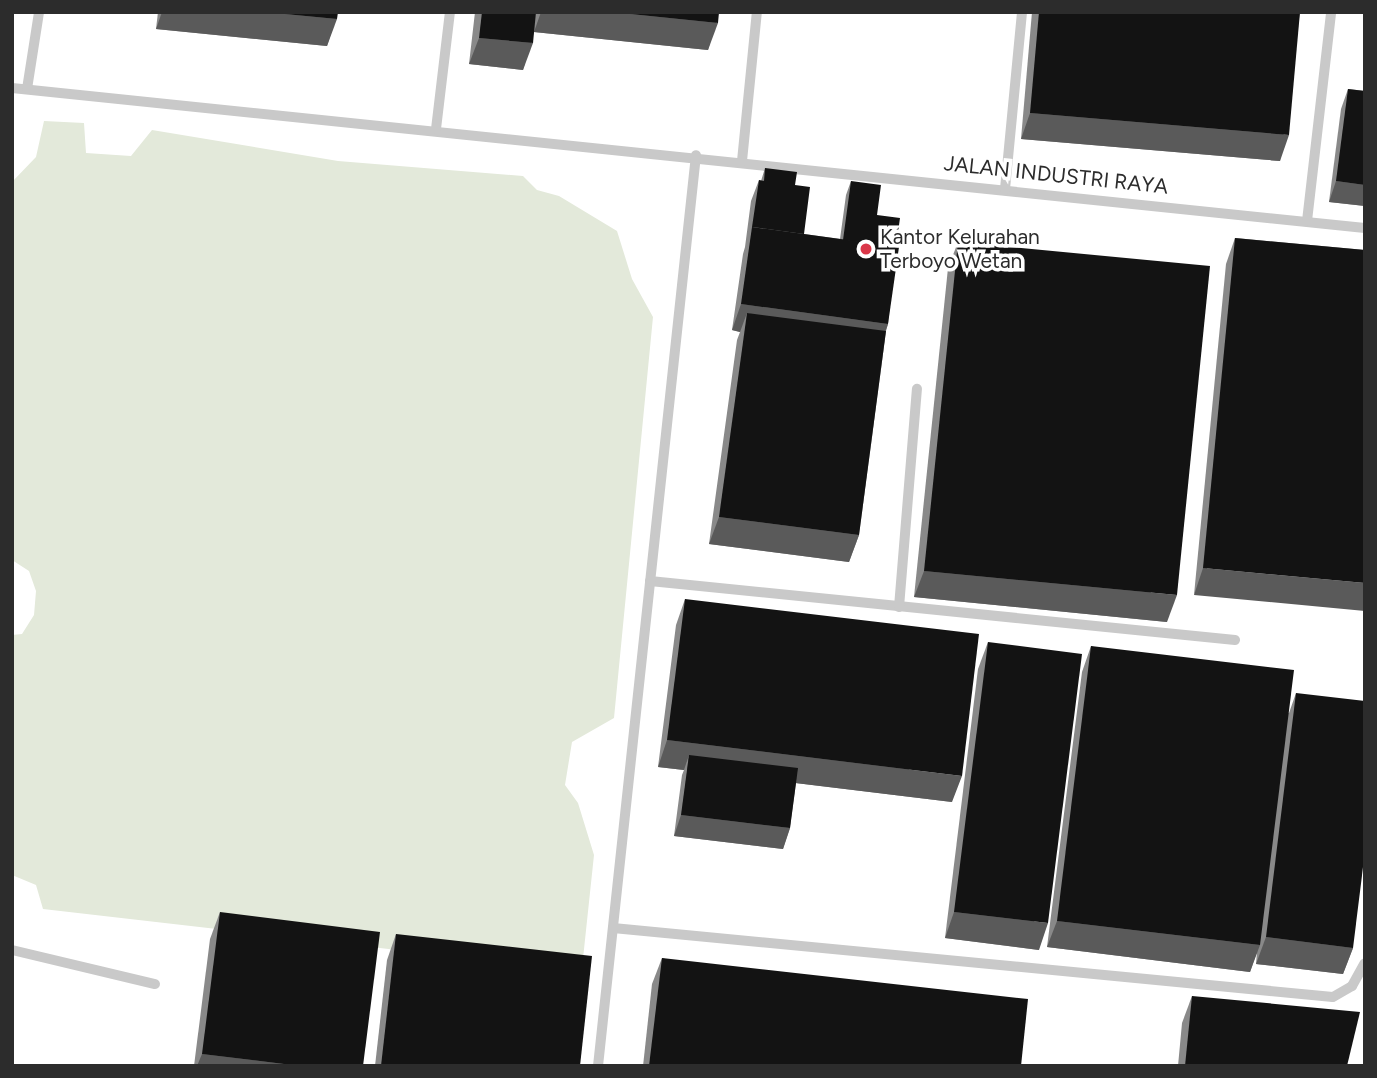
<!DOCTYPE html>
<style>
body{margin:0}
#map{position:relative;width:1377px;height:1078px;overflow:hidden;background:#fff;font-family:Figtree,sans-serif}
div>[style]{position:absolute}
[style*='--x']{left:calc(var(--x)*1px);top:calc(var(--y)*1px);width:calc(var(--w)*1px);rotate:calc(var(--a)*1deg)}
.green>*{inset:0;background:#e3e9da}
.service>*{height:10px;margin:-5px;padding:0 5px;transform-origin:5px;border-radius:5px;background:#c9c9c9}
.wall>*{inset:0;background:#898989}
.shaded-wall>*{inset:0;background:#5a5a5a}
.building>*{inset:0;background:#131313}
.dots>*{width:19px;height:19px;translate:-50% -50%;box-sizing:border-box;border:4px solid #fff;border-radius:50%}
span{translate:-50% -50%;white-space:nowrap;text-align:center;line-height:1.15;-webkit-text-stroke:7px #fff;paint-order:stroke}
.street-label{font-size:21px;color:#2c2c2c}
.poi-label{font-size:21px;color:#2c2c2c}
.left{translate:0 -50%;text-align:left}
.frame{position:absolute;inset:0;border:14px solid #2c2c2c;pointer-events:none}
</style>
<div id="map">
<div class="green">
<div style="clip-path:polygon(44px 121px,84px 123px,86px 153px,131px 156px,152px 130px,338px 161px,523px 176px,537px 190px,559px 196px,617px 231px,632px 279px,653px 317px,614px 718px,572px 742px,565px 785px,578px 803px,594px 855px,582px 968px,571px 970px,43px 909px,36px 885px,12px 875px,12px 635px,22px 634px,34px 615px,36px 591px,29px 571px,12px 560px,12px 182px,36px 157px)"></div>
</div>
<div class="service">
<div style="--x:12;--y:88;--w:1360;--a:5.91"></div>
<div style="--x:27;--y:89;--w:78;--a:-81.1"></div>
<div style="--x:436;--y:129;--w:118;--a:-83.2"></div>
<div style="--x:742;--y:161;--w:150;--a:-84.3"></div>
<div style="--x:1005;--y:189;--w:178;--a:-84.5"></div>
<div style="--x:1307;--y:221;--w:210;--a:-83.4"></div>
<div style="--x:650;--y:581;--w:588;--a:5.76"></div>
<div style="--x:899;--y:607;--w:219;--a:-85.3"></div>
<div style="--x:613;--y:928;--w:723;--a:5.47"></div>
<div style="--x:1333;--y:997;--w:22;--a:-30"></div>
<div style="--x:1352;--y:986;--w:26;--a:-61"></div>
<div style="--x:12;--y:950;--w:147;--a:13.4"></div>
<div style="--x:598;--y:1066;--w:916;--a:-83.86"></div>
</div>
<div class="wall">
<div style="clip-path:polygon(158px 12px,338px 12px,327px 46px,156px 29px)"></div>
<div style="clip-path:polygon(475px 12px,719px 12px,708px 50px,534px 32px,523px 70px,469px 64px)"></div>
<div style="clip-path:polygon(1032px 12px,1300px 12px,1280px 161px,1021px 139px)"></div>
<div style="clip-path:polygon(1348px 89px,1365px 91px,1365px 206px,1329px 202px,1341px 109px)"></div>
<div style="clip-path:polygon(765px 168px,795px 185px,804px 234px,840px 239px,846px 195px,851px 181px,877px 215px,896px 247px,888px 324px,886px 331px,859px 535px,849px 562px,709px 544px,737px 340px,740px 332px,732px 330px,743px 254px,745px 247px,751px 201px,759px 180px,761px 181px)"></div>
<div style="clip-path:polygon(1235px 238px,1365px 250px,1194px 595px,1226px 264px)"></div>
<div style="clip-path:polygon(958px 242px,1167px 622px,914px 597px,948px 268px)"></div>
<div style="clip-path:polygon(685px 599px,952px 802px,796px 783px,790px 828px,783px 849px,674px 836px,682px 775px,684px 770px,658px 767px,676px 625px)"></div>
<div style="clip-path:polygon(988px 642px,1039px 950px,945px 938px,978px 669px)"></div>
<div style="clip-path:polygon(1091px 646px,1289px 713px,1296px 693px,1353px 948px,1343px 974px,1256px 964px,1257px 952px,1250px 972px,1047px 947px,1082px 672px)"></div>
<div style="clip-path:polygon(220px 912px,363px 1066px,194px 1066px,210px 939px)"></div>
<div style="clip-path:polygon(396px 934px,580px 1066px,375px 1066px,387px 960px)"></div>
<div style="clip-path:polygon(662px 958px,1021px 1066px,643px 1066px,652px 984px)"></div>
<div style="clip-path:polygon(1192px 996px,1347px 1066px,1178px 1066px,1182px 1023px)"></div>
</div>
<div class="shaded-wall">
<div style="clip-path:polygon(162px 12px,264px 12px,337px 19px,327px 46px,156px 29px)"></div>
<div style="clip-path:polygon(541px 12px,611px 12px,718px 23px,708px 50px,534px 32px)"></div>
<div style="clip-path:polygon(479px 38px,533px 43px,523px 70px,469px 64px)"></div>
<div style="clip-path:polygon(1030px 113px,1289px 135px,1280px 161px,1021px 139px)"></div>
<div style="clip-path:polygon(1336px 181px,1365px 185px,1365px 206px,1329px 202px)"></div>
<div style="clip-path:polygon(741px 304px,888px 324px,879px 350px,747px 313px,740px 332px,732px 330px)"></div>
<div style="clip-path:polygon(719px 517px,859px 535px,849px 562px,709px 544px)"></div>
<div style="clip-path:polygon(1203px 568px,1365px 583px,1365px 611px,1194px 595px)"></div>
<div style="clip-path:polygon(924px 571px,1177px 595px,1167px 622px,914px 597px)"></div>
<div style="clip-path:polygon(667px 740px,962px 776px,952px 802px,687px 770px,689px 755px,684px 770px,658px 767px)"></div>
<div style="clip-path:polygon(681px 815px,790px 828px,783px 849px,674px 836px)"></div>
<div style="clip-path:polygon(954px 912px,1048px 923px,1039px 950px,945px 938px)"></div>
<div style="clip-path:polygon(1057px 921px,1260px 945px,1250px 972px,1047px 947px)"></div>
<div style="clip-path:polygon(1266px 937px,1353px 948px,1343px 974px,1256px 964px)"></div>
<div style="clip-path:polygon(202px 1054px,300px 1066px,197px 1066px)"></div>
</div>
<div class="building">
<div style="clip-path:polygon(264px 12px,338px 12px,337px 19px)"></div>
<div style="clip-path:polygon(482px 12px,536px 12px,533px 43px,479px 38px)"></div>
<div style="clip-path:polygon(611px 12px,719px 12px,718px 23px)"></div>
<div style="clip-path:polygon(1039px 12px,1300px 12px,1289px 135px,1030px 113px)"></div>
<div style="clip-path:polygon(1348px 89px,1365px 91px,1365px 185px,1336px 181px)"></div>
<div style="clip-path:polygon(765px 168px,797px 172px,795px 185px,810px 187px,804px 234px,752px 227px,759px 180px,764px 181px)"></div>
<div style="clip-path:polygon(851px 181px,881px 185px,877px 215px,900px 218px,896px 247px,843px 240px)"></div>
<div style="clip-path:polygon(752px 227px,899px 247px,888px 324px,741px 304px)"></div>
<div style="clip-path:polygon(1235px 238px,1365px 250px,1365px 583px,1203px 568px)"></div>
<div style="clip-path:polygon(958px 242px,1210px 266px,1177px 595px,924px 571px)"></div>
<div style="clip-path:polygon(747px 313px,886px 331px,859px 535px,719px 517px)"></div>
<div style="clip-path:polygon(685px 599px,979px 634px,962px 776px,667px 740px)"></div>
<div style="clip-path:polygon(988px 642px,1082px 654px,1048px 923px,954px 912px)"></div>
<div style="clip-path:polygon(1091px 646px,1294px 670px,1260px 945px,1057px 921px)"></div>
<div style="clip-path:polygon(1296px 693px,1365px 701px,1365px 851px,1353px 948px,1266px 937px)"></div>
<div style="clip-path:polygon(689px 755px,798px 768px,790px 828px,681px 815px)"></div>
<div style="clip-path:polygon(220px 912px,380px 932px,363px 1066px,300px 1066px,202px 1054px)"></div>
<div style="clip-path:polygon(396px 934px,592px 956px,580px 1066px,381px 1066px)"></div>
<div style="clip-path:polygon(662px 958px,1028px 999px,1021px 1066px,649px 1066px)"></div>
<div style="clip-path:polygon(1192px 996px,1360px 1012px,1347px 1066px,1185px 1066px)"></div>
</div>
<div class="dots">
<div style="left:866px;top:249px;background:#da3749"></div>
</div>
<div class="street-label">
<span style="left:1056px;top:175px;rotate:6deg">JALAN INDUSTRI RAYA</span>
</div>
<div class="poi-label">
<span class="left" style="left:880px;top:249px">Kantor Kelurahan<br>Terboyo Wetan</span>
</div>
<div class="frame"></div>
</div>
